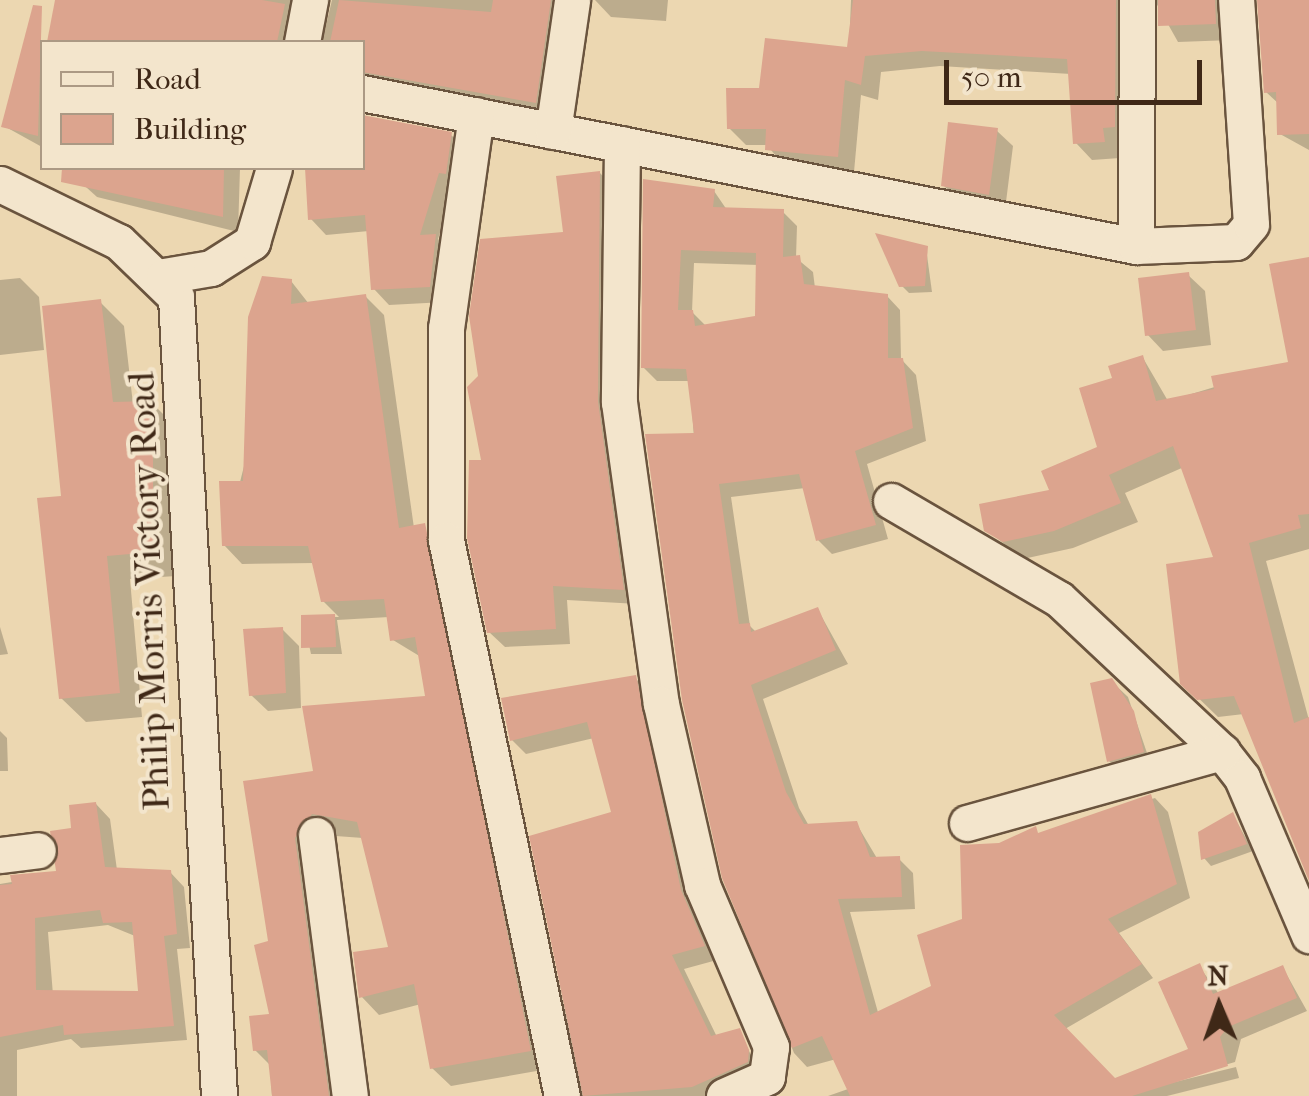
<!DOCTYPE html>
<style>
body{margin:0}
#map{position:relative;width:1309px;height:1096px;overflow:hidden;background:#ecd7b1;font-family:"IM FELL French Canon",serif}
div>[style]{position:absolute}
[style*='--x']{left:calc(var(--x)*1px);top:calc(var(--y)*1px);width:calc(var(--w)*1px);rotate:calc(var(--a)*1deg)}
.shadow>*{inset:0;background:#0003}
.building>*{inset:0;background:#dca48e}
.roads{filter:drop-shadow(2px 0 #6a543e) drop-shadow(-2px 0 #6a543e) drop-shadow(0 2px #6a543e) drop-shadow(0 -2px #6a543e)}
.minor>*{height:35px;margin:-17.5px;padding:0 17.5px;transform-origin:17.5px;border-radius:17.5px;background:#f3e5cc}
span{translate:-50% -50%;white-space:nowrap;text-align:center;line-height:1.15;-webkit-text-stroke:8px #f3e5cc;paint-order:stroke}
.street-label{font-size:38px;color:#3f2817}
.legend{position:absolute;left:40px;top:40px;width:325px;height:130px;box-sizing:border-box;background:#f3e5cc;border:2px solid #ab9984;margin:0;padding:12px 18px;list-style:none;font-size:30px;color:#3f2817}
.legend li{display:flex;align-items:center;gap:20px;height:50px}
.legend b{width:50px;border:2px solid #ab9984}
.north{position:absolute;left:1169px;top:956px;width:100px;height:100px;-webkit-text-stroke:8px #f3e5cc;paint-order:stroke;rotate:358deg;font-size:28px;font-weight:700;line-height:40px;text-align:center;color:#3f2817}
.north::after{content:'';display:block;margin:auto;width:35px;height:45px;background:#3f2817;clip-path:polygon(50% 0,100% 100%,50% 72%,0 100%)}
.scale{position:absolute;left:944px;top:60px;width:258px;height:45px;box-sizing:border-box;border:5px solid #3f2817;border-top:0;padding-left:12px;font-size:30px;line-height:35px;white-space:nowrap;color:#3f2817;-webkit-text-stroke:8px #f3e5cc;paint-order:stroke}
</style>
<div id="map">
<div class="shadow">
<div style="clip-path:polygon(58px 0,324px 0,301px 42px,50px 42px)"></div>
<div style="clip-path:polygon(332px 0,577px 0,551px 117px,362px 94px,362px 42px,322px 42px)"></div>
<div style="clip-path:polygon(668px 0,666px 21px,611px 17px,595px 0)"></div>
<div style="clip-path:polygon(851px 0,1245px 0,1232px 40px,1178px 42px,1155px 1px,1135px 5px,1120px 158px,1092px 160px,1076px 143px,1071px 74px,940px 66px,881px 72px,878px 100px,861px 95px,854px 172px,784px 166px,767px 145px,746px 145px,729px 128px,761px 90px,849px 50px)"></div>
<div style="clip-path:polygon(1260px 0,1309px 0,1309px 150px,1280px 134px,1279px 104px,1266px 92px)"></div>
<div style="clip-path:polygon(23px 53px,42px 58px,42px 147px,4px 126px)"></div>
<div style="clip-path:polygon(996px 130px,1013px 146px,1005px 210px,960px 201px,943px 185px)"></div>
<div style="clip-path:polygon(451px 135px,467px 150px,438px 239px,451px 252px,445px 302px,389px 305px,374px 289px,369px 231px,326px 235px,311px 219px,313px 168px,362px 168px)"></div>
<div style="clip-path:polygon(65px 168px,240px 168px,238px 232px,97px 197px)"></div>
<div style="clip-path:polygon(600px 173px,615px 189px,638px 604px,567px 600px,570px 644px,505px 647px,489px 632px,481px 377px)"></div>
<div style="clip-path:polygon(evenodd,645px 182px,714px 191px,727px 210px,783px 212px,797px 226px,796px 258px,813px 272px,815px 288px,887px 296px,900px 310px,901px 359px,916px 375px,926px 441px,867px 464px,888px 539px,832px 554px,818px 540px,805px 488px,731px 497px,750px 626px,756px 632px,818px 610px,848px 664px,763px 699px,799px 808px,809px 826px,856px 823px,878px 860px,899px 859px,913px 873px,915px 909px,850px 912px,879px 1016px,934px 988px,999px 846px,1155px 798px,1168px 812px,1190px 898px,1119px 933px,1153px 978px,1065px 1029px,1115px 1081px,1192px 1051px,1199px 966px,1219px 994px,1283px 968px,1307px 1011px,1241px 1039px,1235px 1062px,1130px 1093px,1236px 1067px,1239px 1078px,1167px 1096px,828px 1096px,954px 1052px,947px 1029px,807px 1067px,794px 1053px,725px 878px,690px 381px,657px 381px,643px 367px,645px 182px,694px 263px,759px 265px,758px 318px,706px 326px,692px 312px,694px 263px)"></div>
<div style="clip-path:polygon(926px 248px,932px 292px,909px 293px,901px 285px)"></div>
<div style="clip-path:polygon(1309px 260px,1309px 549px,1266px 561px,1309px 720px,1309px 868px,1244px 714px,1218px 717px,1183px 683px,1216px 559px,1184px 467px,1125px 493px,1138px 522px,1073px 548px,1023px 559px,986px 529px,1053px 492px,1100px 448px,1115px 380px,1143px 358px,1168px 401px,1291px 364px)"></div>
<div style="clip-path:polygon(1188px 275px,1205px 291px,1211px 345px,1163px 351px,1147px 334px)"></div>
<div style="clip-path:polygon(20px 278px,39px 297px,44px 350px,0 355px,0 280px)"></div>
<div style="clip-path:polygon(291px 281px,309px 304px,365px 296px,384px 315px,414px 528px,442px 544px,548px 1069px,451px 1086px,432px 1068px,421px 1004px,379px 1015px,361px 996px,391px 949px,363px 838px,322px 835px,339px 1060px,326px 1062px,331px 1096px,272px 1096px,270px 1065px,255px 1050px,272px 1017px,271px 943px,246px 783px,315px 773px,428px 699px,421px 657px,393px 640px,389px 617px,337px 620px,342px 654px,311px 654px,303px 617px,339px 617px,323px 601px,315px 563px,242px 564px,224px 545px)"></div>
<div style="clip-path:polygon(100px 302px,124px 326px,133px 404px,152px 403px,177px 428px,176px 576px,130px 579px,142px 717px,86px 722px,61px 698px,64px 498px)"></div>
<div style="clip-path:polygon(0 627px,8px 654px,0 655px)"></div>
<div style="clip-path:polygon(282px 629px,299px 646px,301px 708px,268px 711px,251px 695px)"></div>
<div style="clip-path:polygon(635px 678px,649px 692px,717px 960px,684px 969px,717px 1037px,739px 1030px,761px 1076px,716px 1096px,581px 1096px,532px 837px,614px 813px,594px 738px,526px 754px,512px 740px)"></div>
<div style="clip-path:polygon(1111px 681px,1128px 697px,1149px 759px,1116px 768px,1109px 761px)"></div>
<div style="clip-path:polygon(0 731px,7px 738px,8px 771px,0 771px)"></div>
<div style="clip-path:polygon(evenodd,96px 804px,110px 819px,117px 870px,170px 872px,184px 887px,190px 948px,177px 949px,187px 1040px,81px 1048px,71px 1039px,17px 1050px,17px 1096px,0 1096px,0 884px,59px 874px,96px 804px,108px 925px,135px 936px,141px 993px,53px 995px,48px 932px,108px 925px)"></div>
<div style="clip-path:polygon(1233px 815px,1253px 851px,1211px 866px,1204px 858px)"></div>
</div>
<div class="building">
<div style="clip-path:polygon(55px 0,262px 0,285px 4px,277px 42px,47px 42px)"></div>
<div style="clip-path:polygon(339px 0,491px 12px,493px 0,551px 0,536px 103px,362px 72px,362px 42px,330px 42px)"></div>
<div style="clip-path:polygon(853px 0,1116px 0,1115px 127px,1103px 128px,1105px 142px,1073px 144px,1067px 59px,922px 51px,865px 56px,861px 85px,845px 80px,838px 157px,765px 150px,766px 129px,727px 129px,726px 88px,759px 88px,765px 38px,847px 47px)"></div>
<div style="clip-path:polygon(1158px 0,1215px 0,1216px 24px,1158px 26px)"></div>
<div style="clip-path:polygon(1257px 0,1309px 0,1309px 134px,1277px 135px,1276px 92px,1264px 93px)"></div>
<div style="clip-path:polygon(33px 5px,42px 6px,38px 136px,1px 127px)"></div>
<div style="clip-path:polygon(362px 115px,452px 132px,446px 174px,439px 173px,420px 235px,436px 234px,430px 287px,371px 290px,365px 215px,308px 220px,305px 168px,362px 168px)"></div>
<div style="clip-path:polygon(948px 122px,998px 128px,989px 195px,941px 186px)"></div>
<div style="clip-path:polygon(62px 168px,224px 168px,223px 217px,61px 182px)"></div>
<div style="clip-path:polygon(600px 171px,598px 402px,624px 590px,553px 586px,556px 629px,487px 633px,467px 538px,469px 460px,481px 460px,467px 387px,478px 376px,469px 316px,480px 239px,563px 232px,556px 176px)"></div>
<div style="clip-path:polygon(evenodd,643px 179px,715px 189px,713px 207px,784px 209px,783px 257px,800px 255px,804px 284px,888px 294px,888px 358px,903px 358px,913px 428px,855px 451px,876px 525px,816px 541px,799px 474px,719px 484px,739px 624px,750px 623px,751px 632px,818px 607px,836px 650px,751px 685px,786px 792px,804px 824px,857px 821px,870px 857px,900px 856px,902px 897px,838px 899px,870px 1015px,931px 986px,917px 935px,962px 919px,960px 845px,999px 843px,1036px 826px,1038px 833px,1151px 794px,1177px 884px,1108px 919px,1142px 964px,1054px 1015px,1115px 1078px,1188px 1049px,1158px 982px,1200px 963px,1213px 994px,1283px 965px,1297px 998px,1228px 1027px,1220px 1037px,1228px 1066px,1132px 1096px,850px 1096px,822px 1036px,792px 1048px,722px 878px,682px 700px,645px 434px,694px 433px,686px 369px,641px 368px,643px 179px,681px 250px,756px 253px,755px 316px,695px 326px,693px 310px,678px 310px,681px 250px)"></div>
<div style="clip-path:polygon(875px 233px,928px 246px,925px 286px,899px 287px)"></div>
<div style="clip-path:polygon(1309px 257px,1309px 514px,1298px 515px,1301px 528px,1249px 543px,1294px 723px,1309px 717px,1309px 881px,1234px 696px,1197px 700px,1180px 684px,1166px 564px,1213px 557px,1173px 446px,1109px 475px,1121px 503px,1054px 531px,1003px 542px,984px 531px,979px 504px,1049px 490px,1041px 471px,1097px 447px,1079px 388px,1112px 378px,1108px 366px,1143px 355px,1156px 401px,1214px 389px,1211px 376px,1288px 362px,1269px 264px)"></div>
<div style="clip-path:polygon(1189px 272px,1196px 330px,1145px 336px,1138px 278px)"></div>
<div style="clip-path:polygon(262px 276px,292px 279px,291px 304px,366px 294px,399px 528px,425px 523px,531px 1051px,430px 1069px,414px 984px,359px 998px,353px 952px,388px 947px,357px 822px,312px 814px,295px 838px,329px 1096px,272px 1096px,267px 1050px,253px 1051px,249px 1016px,269px 1014px,254px 945px,268px 941px,243px 781px,313px 771px,302px 706px,425px 696px,415px 637px,390px 641px,384px 599px,321px 602px,308px 546px,222px 546px,219px 481px,243px 481px,248px 317px)"></div>
<div style="clip-path:polygon(101px 299px,113px 402px,153px 401px,153px 552px,107px 556px,120px 693px,59px 699px,37px 498px,61px 496px,42px 306px)"></div>
<div style="clip-path:polygon(335px 614px,336px 647px,301px 648px,301px 615px)"></div>
<div style="clip-path:polygon(283px 627px,286px 693px,249px 696px,243px 629px)"></div>
<div style="clip-path:polygon(636px 675px,681px 890px,705px 946px,672px 955px,711px 1036px,740px 1028px,749px 1050px,748px 1062px,692px 1087px,583px 1096px,529px 836px,611px 812px,587px 722px,510px 741px,501px 698px)"></div>
<div style="clip-path:polygon(1112px 678px,1134px 711px,1144px 752px,1107px 762px,1090px 683px)"></div>
<div style="clip-path:polygon(evenodd,96px 802px,105px 867px,171px 870px,177px 934px,164px 936px,174px 1026px,64px 1035px,63px 1025px,0 1037px,0 885px,12px 884px,10px 875px,56px 871px,50px 831px,71px 828px,69px 805px,96px 802px,100px 910px,103px 923px,132px 922px,138px 991px,36px 990px,35px 918px,100px 910px)"></div>
<div style="clip-path:polygon(1233px 812px,1247px 844px,1201px 860px,1198px 832px)"></div>
</div>
<div class="roads">
<div class="minor">
<div style="--x:302;--y:42;--w:43;--a:-79.2"></div>
<div style="--x:362;--y:93;--w:789;--a:11.18"></div>
<div style="--x:1136;--y:246;--w:100;--a:-2.3"></div>
<div style="--x:1236;--y:242;--w:23;--a:-50"></div>
<div style="--x:1251;--y:224;--w:225;--a:-93.8"></div>
<div style="--x:476;--y:115;--w:215;--a:98"></div>
<div style="--x:446;--y:328;--w:212;--a:90"></div>
<div style="--x:446;--y:540;--w:568;--a:78.22"></div>
<div style="--x:553;--y:131;--w:132;--a:-81.7"></div>
<div style="--x:622;--y:144;--w:258;--a:90.7"></div>
<div style="--x:619;--y:402;--w:305;--a:82.1"></div>
<div style="--x:661;--y:704;--w:186;--a:77.2"></div>
<div style="--x:702;--y:885;--w:176;--a:66.9"></div>
<div style="--x:771;--y:1047;--w:30;--a:98"></div>
<div style="--x:767;--y:1077;--w:47;--a:156.2"></div>
<div style="--x:0;--y:184;--w:132;--a:26"></div>
<div style="--x:119;--y:242;--w:79;--a:44"></div>
<div style="--x:176;--y:297;--w:800;--a:86.92"></div>
<div style="--x:1136;--y:246;--w:246;--a:-89.8"></div>
<div style="--x:164;--y:276;--w:48;--a:-9.7"></div>
<div style="--x:211;--y:268;--w:49;--a:-32.4"></div>
<div style="--x:252;--y:242;--w:77;--a:-73.4"></div>
<div style="--x:891;--y:501;--w:194;--a:30.3"></div>
<div style="--x:1059;--y:599;--w:224;--a:43.2"></div>
<div style="--x:1222;--y:752;--w:33;--a:52"></div>
<div style="--x:1242;--y:778;--w:171;--a:66.9"></div>
<div style="--x:967;--y:823;--w:265;--a:-15.6"></div>
<div style="--x:316;--y:835;--w:263;--a:82.6"></div>
<div style="--x:0;--y:855;--w:38;--a:-7"></div>
</div>
</div>
<div class="street-label">
<span style="left:149px;top:591px;rotate:-92deg">Philip Morris Victory Road</span>
</div>
<ul class="legend">
<li><b style="height:12px;background:#f3e5cc"></b>Road</li>
<li><b style="height:28px;background:#dca48e"></b>Building</li>
</ul>
<div class="north">N</div>
<div class="scale">50 m</div>
</div>
